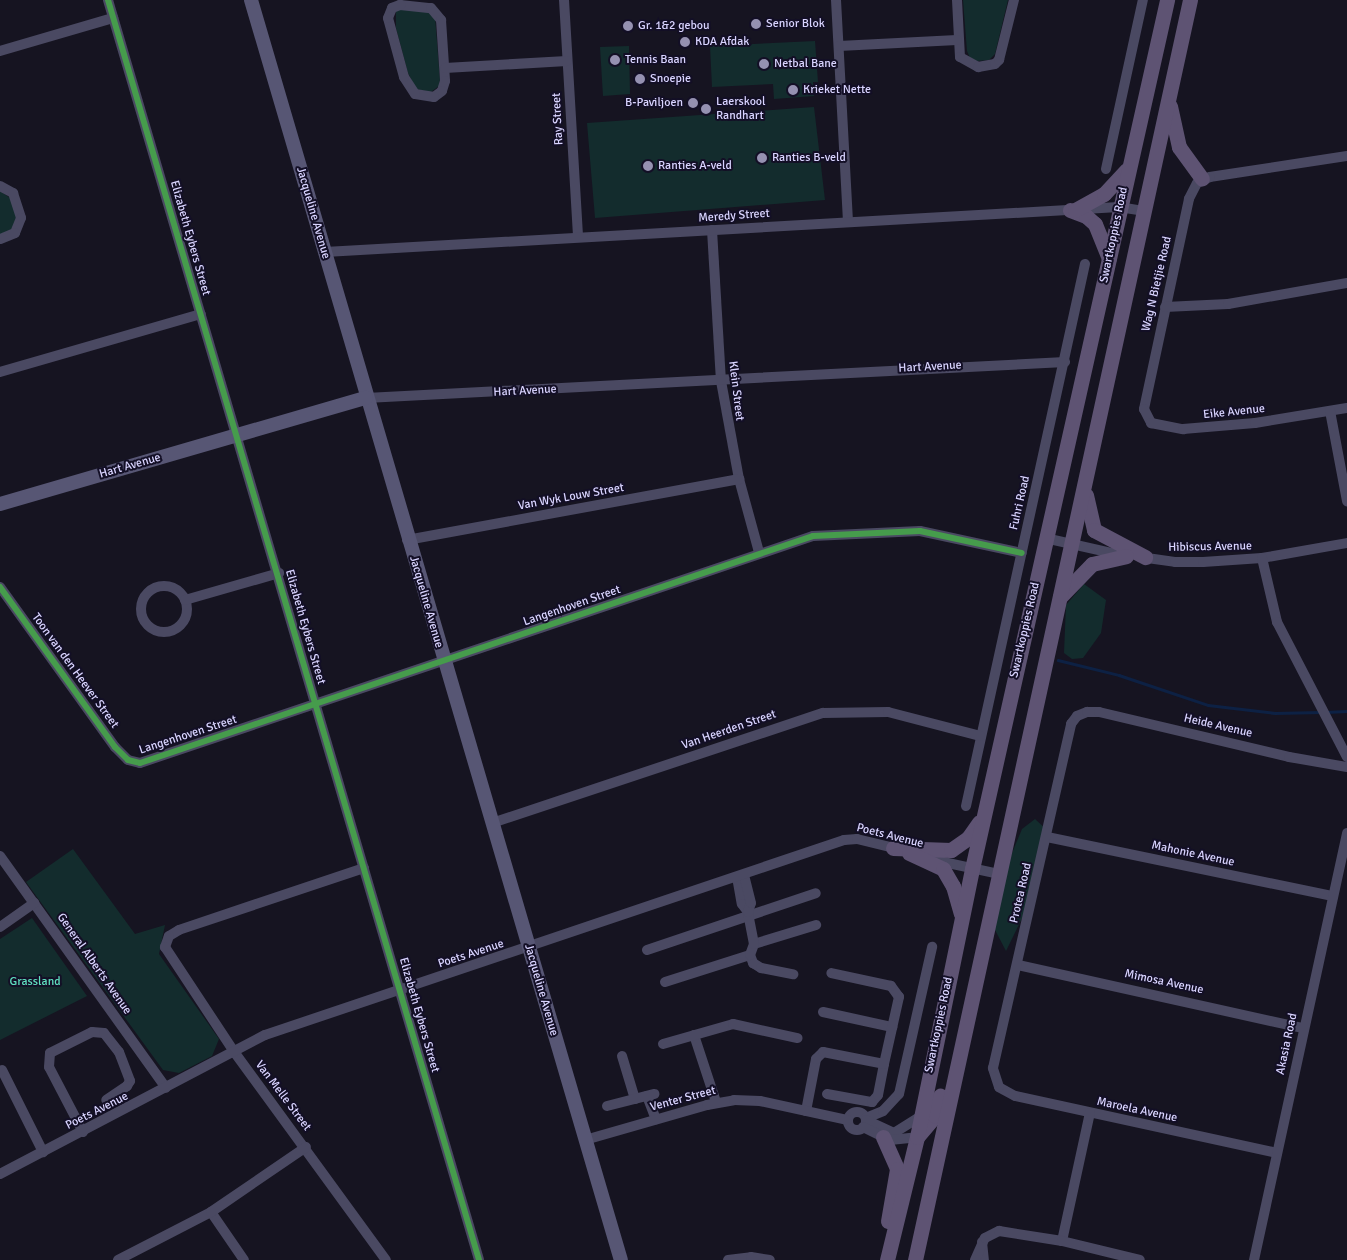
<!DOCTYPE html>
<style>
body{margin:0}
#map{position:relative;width:1347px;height:1260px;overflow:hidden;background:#161421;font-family:Signika,sans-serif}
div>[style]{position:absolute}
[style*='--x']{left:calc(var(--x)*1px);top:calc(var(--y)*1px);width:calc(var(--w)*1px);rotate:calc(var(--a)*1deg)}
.green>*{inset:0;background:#132c2d}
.stream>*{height:2.5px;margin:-1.25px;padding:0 1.25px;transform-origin:1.25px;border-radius:1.25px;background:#0d2144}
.street>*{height:10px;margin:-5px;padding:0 5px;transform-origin:5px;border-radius:5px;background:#4a4962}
.street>.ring{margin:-5px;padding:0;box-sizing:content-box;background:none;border:10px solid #4a4962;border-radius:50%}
.secondary>*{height:14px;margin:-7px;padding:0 7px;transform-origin:7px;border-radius:7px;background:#575674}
.primary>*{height:15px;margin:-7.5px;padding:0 7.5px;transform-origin:7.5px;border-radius:7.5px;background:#5e5373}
.cycleway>*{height:6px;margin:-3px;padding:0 3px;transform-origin:3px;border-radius:3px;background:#469c4c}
.dots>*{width:14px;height:14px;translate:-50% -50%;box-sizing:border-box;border:2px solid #130f26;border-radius:50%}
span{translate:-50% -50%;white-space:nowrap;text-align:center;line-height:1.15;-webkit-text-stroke:4px #130f26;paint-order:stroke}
.poi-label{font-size:12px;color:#d9d4ff}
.left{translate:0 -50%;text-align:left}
.right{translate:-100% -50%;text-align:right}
.street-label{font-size:12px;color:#d9d4ff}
.park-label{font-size:12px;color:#5fe0c0}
</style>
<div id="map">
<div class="green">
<div style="clip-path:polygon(963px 0,1008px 0,995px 54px,989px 60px,977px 61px,970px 58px,967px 51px)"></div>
<div style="clip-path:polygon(400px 8px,431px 12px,435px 17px,440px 80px,439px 86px,431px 92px,416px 89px,408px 73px,396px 28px,396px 11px)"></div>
<div style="clip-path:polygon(815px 41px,818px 82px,813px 82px,814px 96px,774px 99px,773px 84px,712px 87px,710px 46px)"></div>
<div style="clip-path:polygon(629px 46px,630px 94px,603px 96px,600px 47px)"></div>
<div style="clip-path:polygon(814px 107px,825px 200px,595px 218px,587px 123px)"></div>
<div style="clip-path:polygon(0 191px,10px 198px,18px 221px,14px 229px,0 235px)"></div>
<div style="clip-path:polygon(1084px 584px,1106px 600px,1101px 633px,1083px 658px,1072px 659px,1064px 653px,1066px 605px)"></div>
<div style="clip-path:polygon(1035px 819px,1047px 830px,1028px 906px,1006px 951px,994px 928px,1007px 865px,1022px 829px)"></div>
<div style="clip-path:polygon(73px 849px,135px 934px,165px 925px,159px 954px,219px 1039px,212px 1056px,179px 1073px,163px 1070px,26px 882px)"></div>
<div style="clip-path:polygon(32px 918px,87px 996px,0 1040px,0 939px)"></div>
</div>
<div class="stream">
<div style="--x:1058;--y:660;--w:63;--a:13.8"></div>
<div style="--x:1119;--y:675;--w:94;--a:18.6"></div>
<div style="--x:1208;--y:705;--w:67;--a:6.8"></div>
<div style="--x:1275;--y:713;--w:46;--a:-1.2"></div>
<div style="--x:1326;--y:712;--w:21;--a:-3"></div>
</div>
<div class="street">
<div style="--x:108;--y:0;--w:1313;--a:73.59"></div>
<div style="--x:564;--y:0;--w:237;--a:86.6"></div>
<div style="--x:836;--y:0;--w:221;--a:86.9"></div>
<div style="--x:957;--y:0;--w:57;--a:87"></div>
<div style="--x:960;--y:57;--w:21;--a:29"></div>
<div style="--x:978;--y:67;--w:17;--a:-10"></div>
<div style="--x:995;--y:64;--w:6;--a:-45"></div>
<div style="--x:999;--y:60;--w:62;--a:-76"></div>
<div style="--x:400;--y:5;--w:31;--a:6"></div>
<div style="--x:431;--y:8;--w:16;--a:50"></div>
<div style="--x:441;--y:20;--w:61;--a:86.2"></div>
<div style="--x:445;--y:81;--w:10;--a:107"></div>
<div style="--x:442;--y:91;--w:10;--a:143"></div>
<div style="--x:434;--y:97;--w:19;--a:-171"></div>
<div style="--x:415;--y:94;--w:20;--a:-123"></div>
<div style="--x:404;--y:77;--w:61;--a:-105.2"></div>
<div style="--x:388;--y:18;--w:11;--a:-68"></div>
<div style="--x:392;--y:8;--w:9;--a:-21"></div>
<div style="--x:839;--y:46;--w:118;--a:-2.9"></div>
<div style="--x:0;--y:51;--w:118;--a:-16.3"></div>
<div style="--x:445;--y:68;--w:122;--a:-3.3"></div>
<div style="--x:1347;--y:156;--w:139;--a:171.3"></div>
<div style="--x:1210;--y:177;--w:14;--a:155"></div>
<div style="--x:1197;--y:183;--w:18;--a:117"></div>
<div style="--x:1189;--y:199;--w:215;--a:102.1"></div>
<div style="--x:1144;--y:409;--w:16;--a:63"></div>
<div style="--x:1151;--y:423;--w:33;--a:11"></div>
<div style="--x:1183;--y:429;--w:72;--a:-4.8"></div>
<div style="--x:1255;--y:423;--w:93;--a:-9.3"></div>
<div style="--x:1106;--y:169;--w:173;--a:-77.7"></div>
<div style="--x:0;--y:186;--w:15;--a:28"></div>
<div style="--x:13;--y:193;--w:26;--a:72"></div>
<div style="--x:21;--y:218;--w:16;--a:112"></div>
<div style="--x:15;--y:233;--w:16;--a:158"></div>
<div style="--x:712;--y:230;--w:151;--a:86.6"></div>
<div style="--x:721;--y:381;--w:100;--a:79.6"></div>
<div style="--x:739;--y:479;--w:76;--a:74.7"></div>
<div style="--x:325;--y:252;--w:795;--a:-3.24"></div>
<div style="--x:1119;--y:207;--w:26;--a:9"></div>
<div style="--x:1165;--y:307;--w:63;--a:-2.7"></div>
<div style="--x:1228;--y:304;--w:121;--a:-10"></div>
<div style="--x:0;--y:372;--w:209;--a:-16.1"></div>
<div style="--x:366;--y:398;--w:700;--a:-2.95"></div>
<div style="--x:1330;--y:411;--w:92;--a:79.3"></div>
<div style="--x:1045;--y:538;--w:78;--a:12.6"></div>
<div style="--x:407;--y:540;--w:338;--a:-10.4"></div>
<div style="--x:1140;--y:557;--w:35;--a:8"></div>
<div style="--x:1175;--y:562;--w:28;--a:0"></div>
<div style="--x:1203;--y:562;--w:59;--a:-3.9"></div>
<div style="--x:1262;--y:558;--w:86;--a:-10"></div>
<div style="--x:1262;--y:558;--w:66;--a:76.8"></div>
<div style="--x:1277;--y:622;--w:152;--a:62.6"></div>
<div class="ring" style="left:141px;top:586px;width:36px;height:36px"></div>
<div style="--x:0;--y:587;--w:197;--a:54.3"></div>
<div style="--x:115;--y:747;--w:18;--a:45"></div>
<div style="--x:128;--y:760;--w:12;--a:14"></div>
<div style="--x:140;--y:763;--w:710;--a:-18.64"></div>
<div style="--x:813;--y:536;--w:107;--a:-2.7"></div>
<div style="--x:920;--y:531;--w:104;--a:12.2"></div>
<div style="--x:185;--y:600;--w:98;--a:-16"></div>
<div style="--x:966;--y:806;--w:555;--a:-77.62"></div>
<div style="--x:492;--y:823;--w:349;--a:-18.4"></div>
<div style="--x:823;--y:713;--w:65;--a:-0.9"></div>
<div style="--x:888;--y:712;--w:95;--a:14.6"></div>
<div style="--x:1047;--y:837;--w:292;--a:11.7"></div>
<div style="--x:0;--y:856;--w:285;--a:54.4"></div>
<div style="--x:934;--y:860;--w:66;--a:12.2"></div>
<div style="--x:364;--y:868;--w:195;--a:161.5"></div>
<div style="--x:179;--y:930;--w:12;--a:149"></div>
<div style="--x:169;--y:936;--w:12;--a:110"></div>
<div style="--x:165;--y:947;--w:127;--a:56.6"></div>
<div style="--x:235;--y:1053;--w:256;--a:53.9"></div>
<div style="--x:737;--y:877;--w:27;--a:80"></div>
<div style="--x:742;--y:904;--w:10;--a:53"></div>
<div style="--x:0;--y:927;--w:42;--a:-35.2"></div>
<div style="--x:754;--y:944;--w:65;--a:-17"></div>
<div style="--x:647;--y:950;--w:178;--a:-18.6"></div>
<div style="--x:750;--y:955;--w:9;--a:69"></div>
<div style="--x:753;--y:963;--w:9;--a:32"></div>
<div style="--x:761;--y:968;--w:33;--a:11"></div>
<div style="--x:1018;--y:965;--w:292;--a:12.5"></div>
<div style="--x:665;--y:982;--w:89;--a:-17.6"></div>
<div style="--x:750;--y:955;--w:12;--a:-70"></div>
<div style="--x:754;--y:944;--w:33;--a:-101"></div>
<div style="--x:748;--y:912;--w:9;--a:-72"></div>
<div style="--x:751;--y:903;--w:29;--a:-104"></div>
<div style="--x:823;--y:1012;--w:71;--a:12.3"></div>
<div style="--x:694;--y:1035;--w:71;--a:71.8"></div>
<div style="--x:663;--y:1044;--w:73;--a:-15.9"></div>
<div style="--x:733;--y:1024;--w:66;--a:12.3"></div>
<div style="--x:622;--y:1056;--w:45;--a:73.2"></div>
<div style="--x:2;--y:1070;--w:92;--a:63.4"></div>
<div style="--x:827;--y:1094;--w:46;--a:10.1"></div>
<div style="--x:872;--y:1102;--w:9;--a:-49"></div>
<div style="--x:878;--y:1095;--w:32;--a:-79"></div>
<div style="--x:647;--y:1096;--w:25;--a:69"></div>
<div style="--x:607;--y:1106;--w:49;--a:-14.3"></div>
<div style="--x:806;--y:1111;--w:53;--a:-79.1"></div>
<div style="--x:816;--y:1059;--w:10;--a:-45"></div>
<div style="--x:823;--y:1052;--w:62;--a:11.1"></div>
<div style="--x:884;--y:1064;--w:69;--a:-77.4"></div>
<div style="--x:899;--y:997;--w:14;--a:-126"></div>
<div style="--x:891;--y:986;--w:61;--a:-167.8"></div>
<div class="ring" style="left:848px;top:1112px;width:8px;height:8px"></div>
<div style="--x:866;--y:1118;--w:18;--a:-22"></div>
<div style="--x:883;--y:1111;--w:23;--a:-47"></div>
<div style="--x:899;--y:1094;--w:151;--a:-77.3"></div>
<div style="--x:866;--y:1120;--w:31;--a:25"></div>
<div style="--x:894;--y:1133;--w:31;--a:-32"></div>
<div style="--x:863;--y:1127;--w:30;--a:26"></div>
<div style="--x:890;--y:1140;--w:27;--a:-6"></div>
<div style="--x:83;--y:1132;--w:73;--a:-117.6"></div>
<div style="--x:49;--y:1067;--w:14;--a:-86"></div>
<div style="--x:50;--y:1053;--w:47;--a:-26.6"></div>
<div style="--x:92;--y:1032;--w:12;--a:5"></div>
<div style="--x:104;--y:1033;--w:24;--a:52"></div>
<div style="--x:119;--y:1052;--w:31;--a:69"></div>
<div style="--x:130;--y:1081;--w:6;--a:121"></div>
<div style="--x:127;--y:1086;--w:25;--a:146"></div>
<div style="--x:585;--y:1140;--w:127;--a:-16"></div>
<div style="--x:707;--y:1105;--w:27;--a:-10"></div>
<div style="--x:734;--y:1100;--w:26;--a:2"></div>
<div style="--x:760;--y:1101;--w:90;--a:12.2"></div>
<div style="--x:1277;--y:1153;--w:268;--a:-167.7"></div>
<div style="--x:1015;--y:1096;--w:18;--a:-151"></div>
<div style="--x:999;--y:1087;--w:20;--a:-108"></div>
<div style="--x:993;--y:1068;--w:353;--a:-77.2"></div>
<div style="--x:1071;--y:724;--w:10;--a:-53"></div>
<div style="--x:1077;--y:716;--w:11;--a:-22"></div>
<div style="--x:1087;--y:712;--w:12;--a:0"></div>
<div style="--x:1099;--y:712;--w:195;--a:13.3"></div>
<div style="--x:1289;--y:757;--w:59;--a:9.8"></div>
<div style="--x:0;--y:1174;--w:299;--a:-27.7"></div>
<div style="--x:265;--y:1035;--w:611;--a:-18.61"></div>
<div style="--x:844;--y:840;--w:13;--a:-4"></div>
<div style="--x:857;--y:839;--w:42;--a:13.7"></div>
<div style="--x:211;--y:1212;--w:58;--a:55.5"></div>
<div style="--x:1062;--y:1241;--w:131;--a:-77.7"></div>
<div style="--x:982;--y:1242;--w:18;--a:84"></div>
<div style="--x:118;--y:1260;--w:105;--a:-27.3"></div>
<div style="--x:211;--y:1212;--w:115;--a:-34.4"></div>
<div style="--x:728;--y:1260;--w:23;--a:-7"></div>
<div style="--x:751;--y:1257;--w:19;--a:9"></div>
<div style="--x:975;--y:1260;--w:24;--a:-66"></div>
<div style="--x:985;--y:1238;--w:16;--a:-27"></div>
<div style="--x:999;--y:1231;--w:64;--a:9"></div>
<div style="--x:1062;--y:1241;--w:80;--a:13.7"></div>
<div style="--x:1254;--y:1260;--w:437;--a:-77.7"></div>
</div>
<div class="secondary">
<div style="--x:251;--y:0;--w:1313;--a:73.64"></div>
<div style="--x:0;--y:504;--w:381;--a:-16.2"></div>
</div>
<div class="primary">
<div style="--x:1170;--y:106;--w:42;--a:77.6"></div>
<div style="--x:1179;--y:147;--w:39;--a:54"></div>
<div style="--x:1070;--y:210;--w:17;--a:21"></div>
<div style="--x:1086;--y:216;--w:12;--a:42"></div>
<div style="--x:1095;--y:224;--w:37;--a:68"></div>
<div style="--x:1075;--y:210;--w:33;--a:-29"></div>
<div style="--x:1104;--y:194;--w:33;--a:-47"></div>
<div style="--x:1086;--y:495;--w:36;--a:77"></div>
<div style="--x:1094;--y:530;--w:58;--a:27.9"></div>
<div style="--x:1060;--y:597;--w:46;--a:-45.9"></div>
<div style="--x:1092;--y:564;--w:35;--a:-13"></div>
<div style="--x:893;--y:848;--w:58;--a:2"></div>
<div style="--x:951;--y:850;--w:21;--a:-35"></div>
<div style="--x:968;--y:838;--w:19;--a:-55"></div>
<div style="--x:909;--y:853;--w:38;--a:25"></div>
<div style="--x:943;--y:869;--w:20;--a:60"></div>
<div style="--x:953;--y:886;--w:29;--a:74"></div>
<div style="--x:918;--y:1136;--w:26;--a:-50"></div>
<div style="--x:935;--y:1116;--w:21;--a:-76"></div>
<div style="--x:883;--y:1137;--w:35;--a:66"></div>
<div style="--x:897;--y:1169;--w:53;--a:99.8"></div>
<div style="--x:887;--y:1260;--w:127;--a:-76.3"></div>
<div style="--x:917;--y:1137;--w:274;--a:-78.4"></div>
<div style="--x:972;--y:869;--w:891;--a:-77.35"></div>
<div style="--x:915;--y:1260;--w:1290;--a:-77.69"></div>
</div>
<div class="cycleway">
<div style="--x:108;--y:0;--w:1313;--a:73.59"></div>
<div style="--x:0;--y:587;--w:197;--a:54.3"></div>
<div style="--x:115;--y:747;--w:18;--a:45"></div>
<div style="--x:128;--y:760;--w:12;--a:14"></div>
<div style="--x:140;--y:763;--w:710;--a:-18.64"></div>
<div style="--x:813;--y:536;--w:107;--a:-2.7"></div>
<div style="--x:920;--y:531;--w:104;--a:12.2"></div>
</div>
<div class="dots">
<div style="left:756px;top:24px;background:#9591b1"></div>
<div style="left:628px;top:26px;background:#9591b1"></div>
<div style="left:685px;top:42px;background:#9591b1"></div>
<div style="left:615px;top:60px;background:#9591b1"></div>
<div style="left:764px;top:64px;background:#9591b1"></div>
<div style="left:640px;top:79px;background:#9591b1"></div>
<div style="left:793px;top:90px;background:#9591b1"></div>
<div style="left:693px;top:103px;background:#9591b1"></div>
<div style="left:706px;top:109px;background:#9591b1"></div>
<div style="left:762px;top:158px;background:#9591b1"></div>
<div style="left:648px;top:166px;background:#9591b1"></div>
</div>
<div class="poi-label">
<span class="left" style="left:766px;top:24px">Senior Blok</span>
<span class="left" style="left:638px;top:26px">Gr. 1&amp;2 gebou</span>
<span class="left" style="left:695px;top:42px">KDA Afdak</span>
<span class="left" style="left:625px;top:60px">Tennis Baan</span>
<span class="left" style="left:774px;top:64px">Netbal Bane</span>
<span class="left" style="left:650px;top:79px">Snoepie</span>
<span class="left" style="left:803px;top:90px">Krieket Nette</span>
<span class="left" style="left:716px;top:109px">Laerskool<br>Randhart</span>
<span class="right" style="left:683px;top:103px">B-Paviljoen</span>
<span class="left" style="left:772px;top:158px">Ranties B-veld</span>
<span class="left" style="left:658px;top:166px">Ranties A-veld</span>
</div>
<div class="street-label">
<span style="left:558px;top:119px;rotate:-93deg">Ray Street</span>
<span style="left:313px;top:213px;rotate:74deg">Jacqueline Avenue</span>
<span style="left:734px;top:216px;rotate:-4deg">Meredy Street</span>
<span style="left:1114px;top:235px;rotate:-78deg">Swartkoppies Road</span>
<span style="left:190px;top:238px;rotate:74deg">Elizabeth Eybers Street</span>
<span style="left:1157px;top:284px;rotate:-77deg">Wag N Bietjie Road</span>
<span style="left:930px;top:367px;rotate:-3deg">Hart Avenue</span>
<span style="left:525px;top:391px;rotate:-3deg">Hart Avenue</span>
<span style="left:736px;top:391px;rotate:83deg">Klein Street</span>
<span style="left:1234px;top:412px;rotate:-6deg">Eike Avenue</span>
<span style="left:130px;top:466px;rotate:-16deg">Hart Avenue</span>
<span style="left:571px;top:497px;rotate:-10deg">Van Wyk Louw Street</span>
<span style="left:1020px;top:503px;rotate:-77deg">Fuhri Road</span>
<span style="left:1210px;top:547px;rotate:-1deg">Hibiscus Avenue</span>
<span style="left:426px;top:602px;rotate:74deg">Jacqueline Avenue</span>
<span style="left:572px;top:606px;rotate:-19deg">Langenhoven Street</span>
<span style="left:305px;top:627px;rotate:74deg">Elizabeth Eybers Street</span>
<span style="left:1025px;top:630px;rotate:-77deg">Swartkoppies Road</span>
<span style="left:75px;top:671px;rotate:54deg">Toon van den Heever Street</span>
<span style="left:1218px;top:726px;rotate:13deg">Heide Avenue</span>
<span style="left:729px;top:730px;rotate:-19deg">Van Heerden Street</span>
<span style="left:188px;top:735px;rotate:-18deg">Langenhoven Street</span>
<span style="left:890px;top:836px;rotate:14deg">Poets Avenue</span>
<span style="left:1193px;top:854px;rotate:12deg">Mahonie Avenue</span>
<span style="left:1021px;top:893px;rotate:-77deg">Protea Road</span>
<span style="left:471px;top:954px;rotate:-18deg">Poets Avenue</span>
<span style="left:94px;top:964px;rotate:55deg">General Alberts Avenue</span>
<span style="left:1164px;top:982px;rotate:12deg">Mimosa Avenue</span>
<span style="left:541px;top:990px;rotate:74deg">Jacqueline Avenue</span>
<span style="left:419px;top:1015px;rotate:74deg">Elizabeth Eybers Street</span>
<span style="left:939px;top:1025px;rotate:-78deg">Swartkoppies Road</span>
<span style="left:1287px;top:1044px;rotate:-78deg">Akasia Road</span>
<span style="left:283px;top:1096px;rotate:53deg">Van Melle Street</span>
<span style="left:683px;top:1099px;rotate:-15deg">Venter Street</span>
<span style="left:1137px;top:1110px;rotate:12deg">Maroela Avenue</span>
<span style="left:97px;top:1111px;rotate:-27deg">Poets Avenue</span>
</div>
<div class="park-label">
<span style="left:35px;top:982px">Grassland</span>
</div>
</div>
